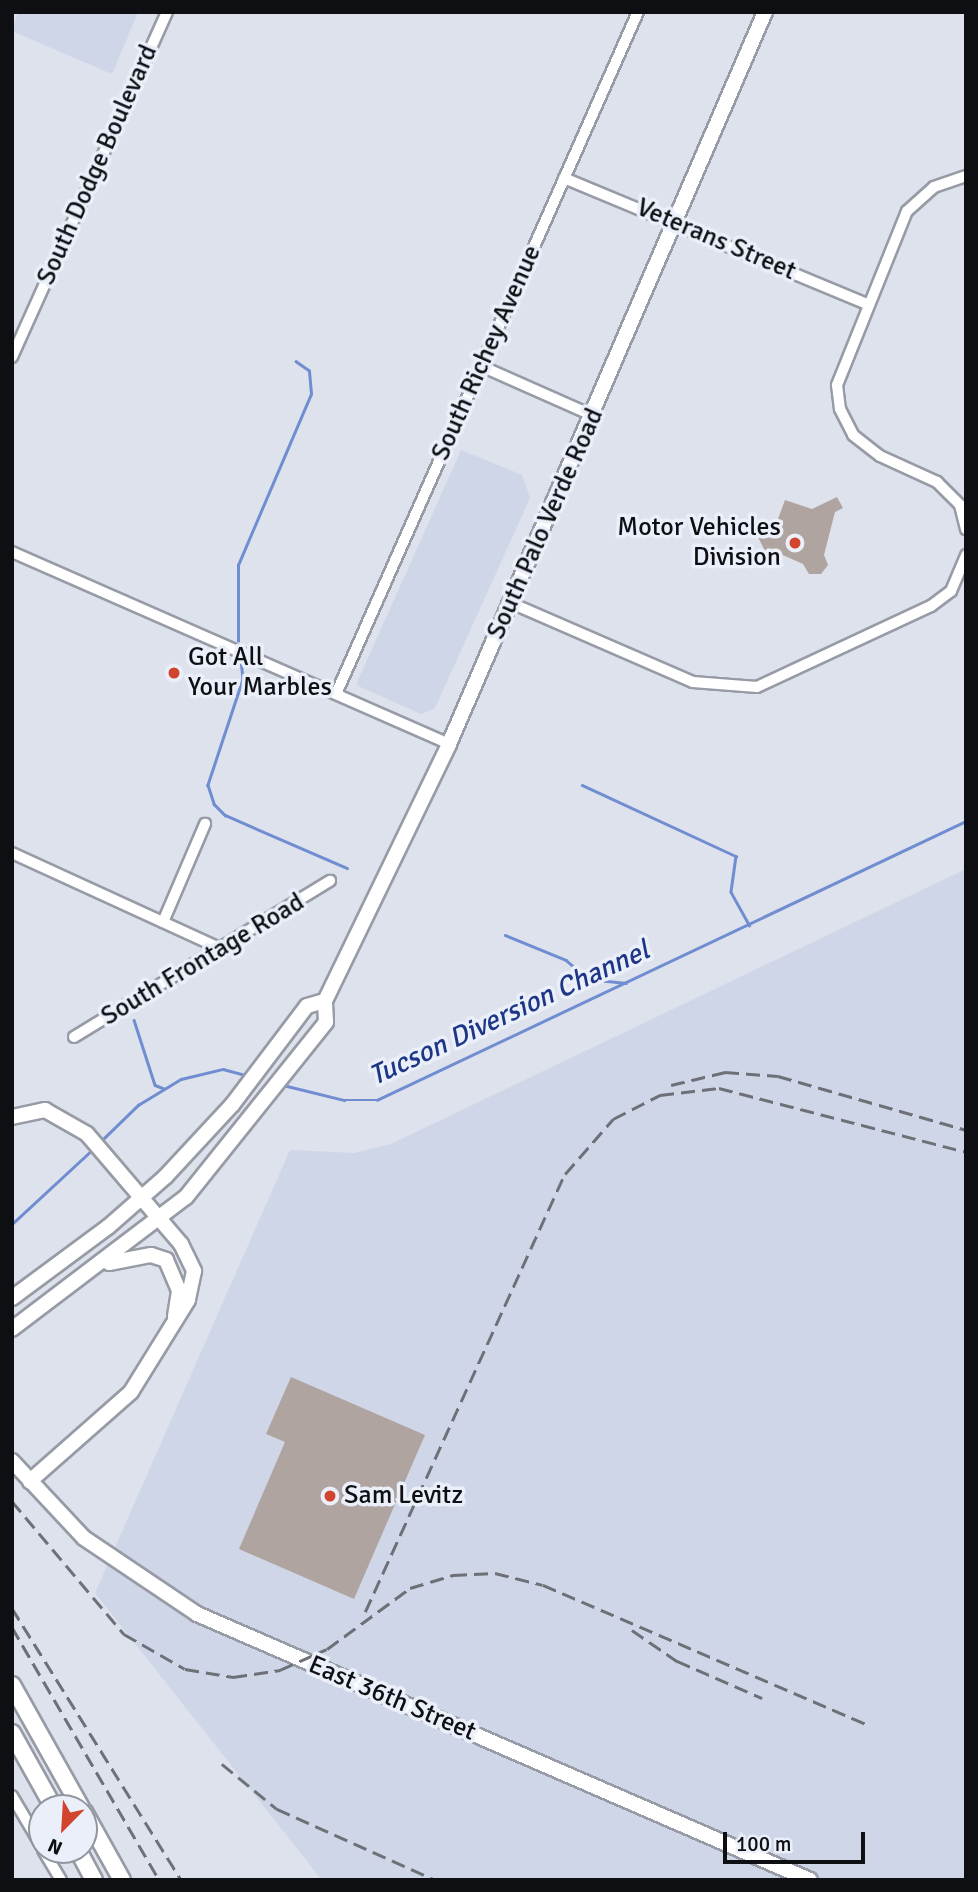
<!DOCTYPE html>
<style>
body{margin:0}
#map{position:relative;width:978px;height:1892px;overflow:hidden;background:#dde2ec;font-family:Signika,sans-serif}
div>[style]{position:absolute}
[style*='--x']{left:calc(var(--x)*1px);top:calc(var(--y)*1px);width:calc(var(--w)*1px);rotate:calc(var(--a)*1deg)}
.built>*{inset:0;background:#ced6e7}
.stream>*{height:2.5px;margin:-1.25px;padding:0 1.25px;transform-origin:1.25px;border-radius:1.25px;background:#718dd1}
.building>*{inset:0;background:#b0a4a1}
.roads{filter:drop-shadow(2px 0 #979ba5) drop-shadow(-2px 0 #979ba5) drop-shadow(0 2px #979ba5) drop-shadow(0 -2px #979ba5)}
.minor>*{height:10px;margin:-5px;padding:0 5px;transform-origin:5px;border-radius:5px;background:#fff}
.secondary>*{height:14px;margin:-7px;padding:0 7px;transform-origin:7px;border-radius:7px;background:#fff}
.primary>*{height:16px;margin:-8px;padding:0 8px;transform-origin:8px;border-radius:8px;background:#fff}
.rail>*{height:2.5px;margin-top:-1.25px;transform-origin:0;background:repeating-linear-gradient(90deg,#6d7077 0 14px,transparent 0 21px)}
.dots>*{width:19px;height:19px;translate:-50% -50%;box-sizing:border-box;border:4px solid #eaeffa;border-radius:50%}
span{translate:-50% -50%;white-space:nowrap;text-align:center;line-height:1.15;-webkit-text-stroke:7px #eaeffa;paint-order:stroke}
.street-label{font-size:26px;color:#0d0f12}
.poi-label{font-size:26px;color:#0d0f12}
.right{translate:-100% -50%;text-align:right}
.left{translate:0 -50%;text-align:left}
.water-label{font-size:28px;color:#1d3685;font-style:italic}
.frame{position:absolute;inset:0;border:14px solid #0d0f12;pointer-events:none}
.north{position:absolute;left:28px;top:1794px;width:70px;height:70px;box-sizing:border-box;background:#eaeffa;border:2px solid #92959d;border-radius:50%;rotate:204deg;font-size:19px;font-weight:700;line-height:28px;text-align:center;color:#0d0f12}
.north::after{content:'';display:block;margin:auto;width:24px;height:32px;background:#d1452e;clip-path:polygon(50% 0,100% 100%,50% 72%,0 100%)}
.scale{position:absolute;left:723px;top:1832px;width:142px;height:32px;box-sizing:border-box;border:4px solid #0d0f12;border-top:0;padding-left:9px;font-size:21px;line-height:24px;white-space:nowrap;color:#0d0f12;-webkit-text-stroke:5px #eaeffa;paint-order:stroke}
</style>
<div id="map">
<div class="built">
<div style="clip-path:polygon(18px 12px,138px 12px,112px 74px,12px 31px)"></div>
<div style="clip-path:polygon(461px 450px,522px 475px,530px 498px,435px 708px,421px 714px,356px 685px)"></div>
<div style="clip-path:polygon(966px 869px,966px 1880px,322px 1880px,95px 1593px,290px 1150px,354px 1153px,391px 1144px)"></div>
</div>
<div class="stream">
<div style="--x:238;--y:641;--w:76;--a:-90"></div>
<div style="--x:238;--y:565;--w:186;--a:-66.9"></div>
<div style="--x:311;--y:394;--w:23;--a:-95"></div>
<div style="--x:309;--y:371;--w:16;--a:-145"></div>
<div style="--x:241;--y:660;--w:19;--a:84"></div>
<div style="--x:243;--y:679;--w:112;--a:108.3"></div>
<div style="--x:208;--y:785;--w:20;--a:72"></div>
<div style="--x:214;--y:804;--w:16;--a:45"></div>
<div style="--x:225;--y:815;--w:133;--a:23.5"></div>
<div style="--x:582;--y:785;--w:170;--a:24.8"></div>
<div style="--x:736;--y:856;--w:36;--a:98"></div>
<div style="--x:731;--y:892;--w:38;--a:61"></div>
<div style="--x:505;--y:935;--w:66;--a:22.3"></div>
<div style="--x:566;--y:960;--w:29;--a:41"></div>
<div style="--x:588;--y:979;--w:38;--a:6"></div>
<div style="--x:134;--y:1020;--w:68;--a:72.1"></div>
<div style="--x:155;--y:1085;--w:9;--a:21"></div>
<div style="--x:283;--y:1085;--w:63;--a:13.8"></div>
<div style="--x:344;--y:1100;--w:33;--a:0"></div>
<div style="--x:377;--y:1100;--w:652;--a:-25.35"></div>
<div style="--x:101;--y:1141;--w:52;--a:-44.2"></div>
<div style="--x:138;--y:1105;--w:50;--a:-31.2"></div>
<div style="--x:181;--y:1079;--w:43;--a:-13.4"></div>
<div style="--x:223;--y:1069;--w:27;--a:15"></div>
<div style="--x:12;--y:1224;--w:112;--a:-42.8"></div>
</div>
<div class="building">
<div style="clip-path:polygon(837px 497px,843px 508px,835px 512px,824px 555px,828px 565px,821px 574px,809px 574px,803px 564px,776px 552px,767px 555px,757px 535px,775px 527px,785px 500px,812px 509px)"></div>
<div style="clip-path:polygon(291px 1377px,425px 1435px,354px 1599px,239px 1549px,285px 1442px,266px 1434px)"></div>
</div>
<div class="roads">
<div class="minor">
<div style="--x:966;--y:176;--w:34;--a:161"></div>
<div style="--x:934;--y:187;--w:36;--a:138"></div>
<div style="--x:907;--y:211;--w:188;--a:111.9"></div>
<div style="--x:837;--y:385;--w:24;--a:83"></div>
<div style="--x:840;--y:409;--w:29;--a:63"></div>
<div style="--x:853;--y:435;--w:34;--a:38"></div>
<div style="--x:880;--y:456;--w:63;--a:24.5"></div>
<div style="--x:937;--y:482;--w:33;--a:45"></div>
<div style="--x:960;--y:505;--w:25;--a:76"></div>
<div style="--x:564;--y:178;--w:328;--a:22.6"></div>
<div style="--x:12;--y:357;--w:378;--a:-65.8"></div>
<div style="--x:481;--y:366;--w:124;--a:23.9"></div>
<div style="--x:12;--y:552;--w:477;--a:23.7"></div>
<div style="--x:511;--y:603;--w:198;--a:23.5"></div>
<div style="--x:693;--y:682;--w:64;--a:4.5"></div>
<div style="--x:757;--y:687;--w:192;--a:-25"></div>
<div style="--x:931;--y:606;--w:25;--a:-37"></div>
<div style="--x:951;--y:591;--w:39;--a:-67"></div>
<div style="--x:336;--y:694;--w:746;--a:-66.12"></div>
<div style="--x:12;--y:853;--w:233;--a:24.6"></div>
<div style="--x:163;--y:922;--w:107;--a:-66.8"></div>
<div style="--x:74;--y:1037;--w:300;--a:-31.4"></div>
<div style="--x:12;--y:1796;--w:59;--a:59.5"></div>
<div style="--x:43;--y:1850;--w:35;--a:59"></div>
</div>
<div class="secondary">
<div style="--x:12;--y:1117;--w:34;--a:-12"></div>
<div style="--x:45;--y:1110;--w:48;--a:29.7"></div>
<div style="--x:87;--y:1134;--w:145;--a:49.5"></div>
<div style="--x:181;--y:1244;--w:30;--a:64"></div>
<div style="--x:194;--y:1271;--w:30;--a:102"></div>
<div style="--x:188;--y:1300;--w:108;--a:121.8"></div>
<div style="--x:131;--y:1392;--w:135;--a:138.6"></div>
<div style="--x:109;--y:1263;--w:43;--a:-10.8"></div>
<div style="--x:151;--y:1255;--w:16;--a:18"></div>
<div style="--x:166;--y:1260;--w:34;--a:67"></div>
<div style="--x:179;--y:1291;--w:26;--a:99"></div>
<div style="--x:12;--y:1298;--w:119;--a:-36.5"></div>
<div style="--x:108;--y:1227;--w:77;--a:-41.3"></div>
<div style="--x:166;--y:1176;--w:97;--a:-47.1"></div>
<div style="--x:232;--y:1105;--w:124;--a:-52.9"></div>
<div style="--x:307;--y:1006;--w:19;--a:-16"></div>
<div style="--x:12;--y:1329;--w:218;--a:-37.2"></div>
<div style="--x:186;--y:1197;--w:224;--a:-51.3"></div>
<div style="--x:326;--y:1022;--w:21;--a:-93"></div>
<div style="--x:325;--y:1001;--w:285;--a:-64.2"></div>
<div style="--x:449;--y:744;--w:797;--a:-66.65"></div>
<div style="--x:12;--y:1461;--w:105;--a:46.9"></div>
<div style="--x:84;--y:1538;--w:136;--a:33.9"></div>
<div style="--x:197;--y:1614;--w:668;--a:23.46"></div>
</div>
<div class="primary">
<div style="--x:12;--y:1685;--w:141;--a:60.7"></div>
<div style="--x:12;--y:1733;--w:86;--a:60.8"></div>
<div style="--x:84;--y:1812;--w:78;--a:60.8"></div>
<div style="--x:78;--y:1850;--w:34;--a:62"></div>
</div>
</div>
<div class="rail">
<div style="--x:671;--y:1085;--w:56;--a:-13.5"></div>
<div style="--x:725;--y:1072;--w:53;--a:4.3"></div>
<div style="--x:778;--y:1076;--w:196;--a:16"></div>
<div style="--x:12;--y:1501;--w:174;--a:49.9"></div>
<div style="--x:124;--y:1634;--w:70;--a:29.8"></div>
<div style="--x:185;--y:1669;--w:49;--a:9.5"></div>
<div style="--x:233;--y:1677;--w:48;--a:-8.5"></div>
<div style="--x:280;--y:1670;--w:51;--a:-24.1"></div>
<div style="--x:327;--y:1649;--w:103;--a:-36.3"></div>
<div style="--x:410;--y:1588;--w:45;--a:-16.8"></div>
<div style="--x:453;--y:1575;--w:42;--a:-2.7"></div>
<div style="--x:495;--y:1573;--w:49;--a:14"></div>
<div style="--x:543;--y:1585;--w:352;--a:23.3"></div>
<div style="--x:12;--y:1608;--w:320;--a:58.1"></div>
<div style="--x:365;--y:1612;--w:482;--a:-65.5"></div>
<div style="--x:565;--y:1174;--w:73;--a:-48.9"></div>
<div style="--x:613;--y:1119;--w:53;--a:-27.1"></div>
<div style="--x:660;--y:1095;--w:59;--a:-6.8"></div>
<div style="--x:719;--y:1088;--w:255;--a:14.5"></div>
<div style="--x:12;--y:1627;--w:293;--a:59.8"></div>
<div style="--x:632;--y:1630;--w:55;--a:34.6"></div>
<div style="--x:677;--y:1661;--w:93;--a:23.5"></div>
<div style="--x:222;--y:1764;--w:71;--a:39.3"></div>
<div style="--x:277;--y:1809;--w:174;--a:24.1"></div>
</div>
<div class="dots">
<div style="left:795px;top:543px;background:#d1452e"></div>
<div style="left:174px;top:673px;background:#d1452e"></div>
<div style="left:330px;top:1496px;background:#d1452e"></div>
</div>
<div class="street-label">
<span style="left:98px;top:165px;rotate:-66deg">South Dodge Boulevard</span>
<span style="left:716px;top:240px;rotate:23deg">Veterans Street</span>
<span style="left:487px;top:353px;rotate:-66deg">South Richey Avenue</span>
<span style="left:546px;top:524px;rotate:-66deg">South Palo Verde Road</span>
<span style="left:203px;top:960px;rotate:-31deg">South Frontage Road</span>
<span style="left:392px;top:1699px;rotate:23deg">East 36th Street</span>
</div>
<div class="poi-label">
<span class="right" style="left:781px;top:543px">Motor Vehicles<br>Division</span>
<span class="left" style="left:188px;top:673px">Got All<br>Your Marbles</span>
<span class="left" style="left:344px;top:1496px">Sam Levitz</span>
</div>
<div class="water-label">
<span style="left:509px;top:1013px;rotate:-25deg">Tucson Diversion Channel</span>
</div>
<div class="frame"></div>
<div class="north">N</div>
<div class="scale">100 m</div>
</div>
